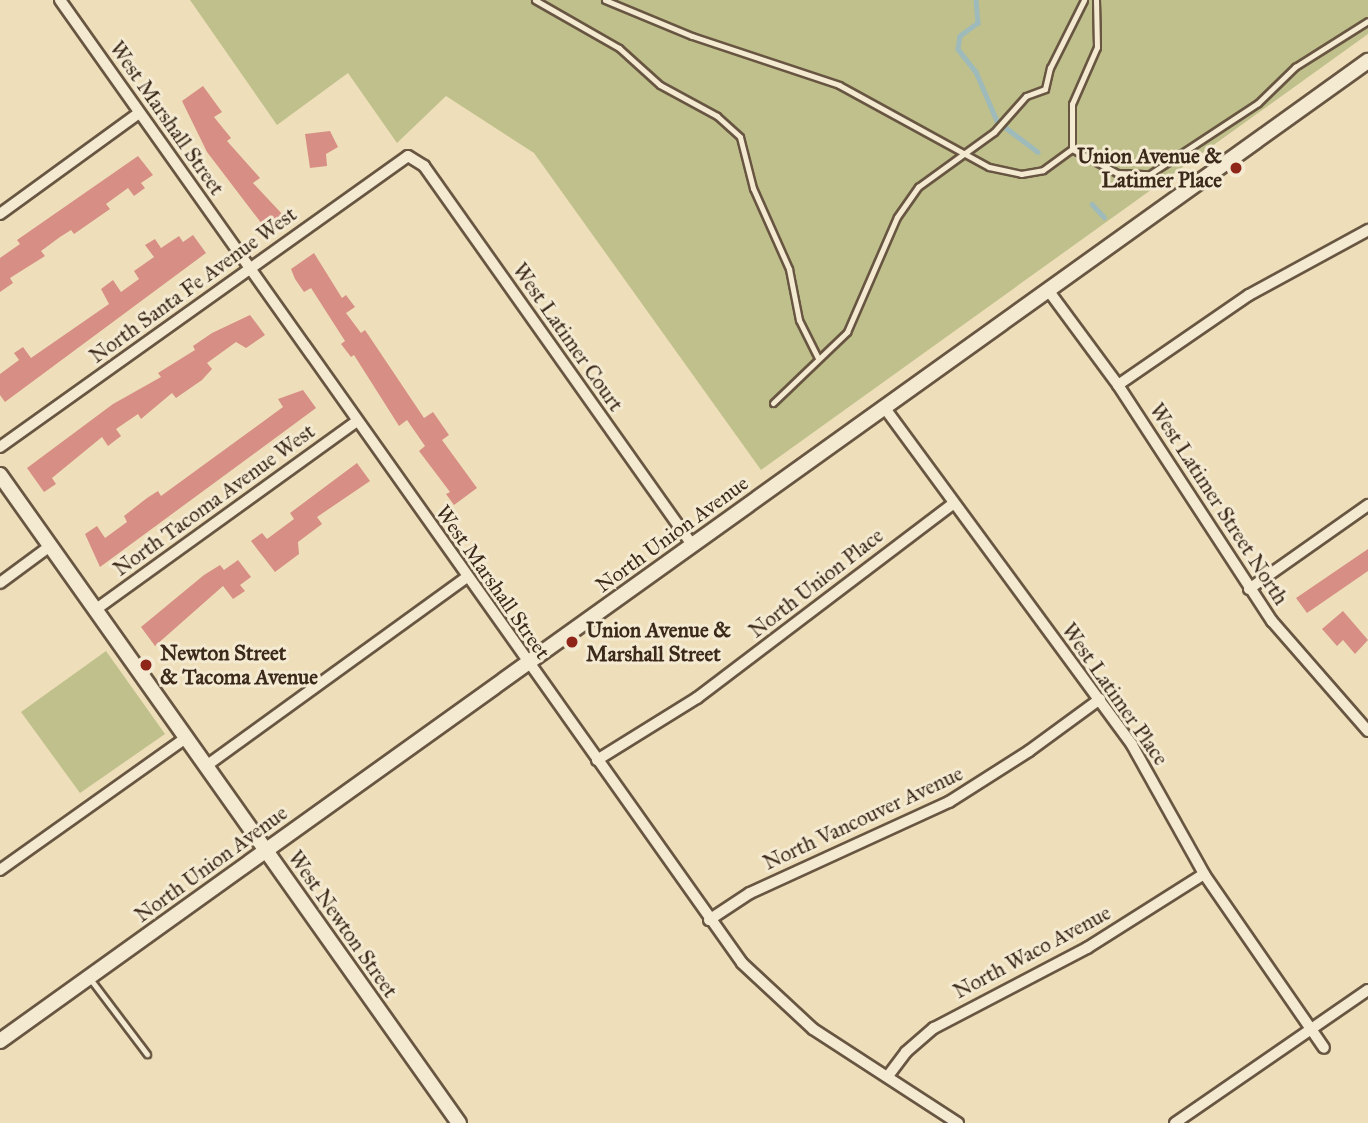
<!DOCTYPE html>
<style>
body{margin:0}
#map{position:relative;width:1368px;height:1123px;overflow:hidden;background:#eedfba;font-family:"IM FELL Great Primer",serif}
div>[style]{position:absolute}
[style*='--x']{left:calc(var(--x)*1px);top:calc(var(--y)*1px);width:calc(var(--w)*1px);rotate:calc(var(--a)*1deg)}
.green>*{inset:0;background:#bfc08b}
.stream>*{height:4.5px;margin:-2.25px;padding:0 2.25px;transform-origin:2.25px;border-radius:2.25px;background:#9ebaba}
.building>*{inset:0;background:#d78e84}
.roads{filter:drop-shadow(2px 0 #685642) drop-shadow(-2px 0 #685642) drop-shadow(0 2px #685642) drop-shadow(0 -2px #685642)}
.service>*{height:5px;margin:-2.5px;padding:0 2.5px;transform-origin:2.5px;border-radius:2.5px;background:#f4ead2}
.minor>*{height:10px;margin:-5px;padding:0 5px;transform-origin:5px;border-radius:5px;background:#f4ead2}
.tertiary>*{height:14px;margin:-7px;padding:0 7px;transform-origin:7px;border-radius:7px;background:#f4ead2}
.dots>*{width:19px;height:19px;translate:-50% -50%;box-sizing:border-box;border:4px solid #f4ead2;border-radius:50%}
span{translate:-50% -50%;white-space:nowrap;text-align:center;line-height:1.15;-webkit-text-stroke:6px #f4ead2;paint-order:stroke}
.street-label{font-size:21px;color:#3b291a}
.poi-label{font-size:21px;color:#3b291a;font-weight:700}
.right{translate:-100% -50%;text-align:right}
.left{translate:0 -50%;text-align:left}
</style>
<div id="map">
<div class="green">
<div style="clip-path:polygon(190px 0,1368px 0,1368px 34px,761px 470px,534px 153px,446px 96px,397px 143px,348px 73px,277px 125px)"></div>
<div style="clip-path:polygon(106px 651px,165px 734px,80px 793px,21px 712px)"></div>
</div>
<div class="stream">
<div style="--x:976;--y:0;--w:23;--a:85"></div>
<div style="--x:978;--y:23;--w:22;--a:144"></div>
<div style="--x:960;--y:36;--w:13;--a:99"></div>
<div style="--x:958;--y:49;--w:29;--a:52"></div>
<div style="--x:976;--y:72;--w:53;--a:66.8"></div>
<div style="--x:997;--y:121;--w:51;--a:37.1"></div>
<div style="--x:1092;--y:204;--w:18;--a:47"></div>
</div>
<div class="building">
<div style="clip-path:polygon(203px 86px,222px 112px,214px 117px,231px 138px,227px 141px,260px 178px,253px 183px,283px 215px,265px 228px,207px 152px,182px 101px)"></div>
<div style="clip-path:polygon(330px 131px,338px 147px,326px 154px,327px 166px,310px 168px,305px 134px)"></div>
<div style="clip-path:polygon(138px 156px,153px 175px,141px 183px,145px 188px,134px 196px,128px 188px,106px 204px,110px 209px,74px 234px,71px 230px,60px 237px,41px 251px,45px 256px,10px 278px,13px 283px,0 292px,0 258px,20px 244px,17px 240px)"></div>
<div style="clip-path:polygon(193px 235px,206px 253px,5px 402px,0 395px,0 374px,19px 360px,14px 353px,23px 347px,31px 358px,109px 304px,101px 289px,113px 280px,121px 292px,139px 279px,134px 271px,154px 257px,145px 245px,155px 239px,161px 248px,179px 236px,183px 242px)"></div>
<div style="clip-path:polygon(314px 253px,342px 298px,346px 295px,355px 307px,346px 313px,361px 333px,365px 330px,424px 418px,433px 412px,449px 435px,442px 440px,477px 488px,454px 505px,446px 494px,450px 492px,419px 451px,425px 446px,407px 420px,399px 426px,354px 355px,351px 357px,341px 344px,345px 341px,311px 288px,304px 292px,295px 279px,291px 269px)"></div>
<div style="clip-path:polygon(250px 315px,265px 335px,246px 348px,236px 342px,207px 363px,212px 369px,202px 380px,176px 398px,172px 393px,141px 419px,138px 414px,116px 429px,121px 436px,108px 446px,102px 437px,52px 478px,56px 484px,44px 492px,27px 468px,113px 404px,161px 377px,158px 373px,195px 350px,193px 346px,212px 333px)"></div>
<div style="clip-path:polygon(303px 390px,316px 408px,100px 567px,85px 534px,97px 526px,105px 538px,127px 522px,124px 516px,147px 498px,158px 491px,161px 496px,283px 407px,278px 399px)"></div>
<div style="clip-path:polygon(357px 463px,370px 481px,317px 517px,322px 524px,298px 542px,299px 554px,275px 572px,251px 541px,262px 533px,267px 539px,294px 519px,290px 513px)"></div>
<div style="clip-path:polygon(1368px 549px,1368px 571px,1307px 613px,1296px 598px)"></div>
<div style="clip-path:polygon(238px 560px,251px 577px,240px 585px,245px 591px,233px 599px,223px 586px,155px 646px,141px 627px,204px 575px,220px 565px,224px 570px)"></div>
<div style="clip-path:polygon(1343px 611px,1368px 640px,1355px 654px,1343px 640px,1337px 646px,1322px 629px)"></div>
</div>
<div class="roads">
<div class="service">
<div style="--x:535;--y:0;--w:97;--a:29.7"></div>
<div style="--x:619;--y:48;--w:55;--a:42.1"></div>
<div style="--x:660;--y:85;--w:65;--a:28.5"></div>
<div style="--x:717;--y:116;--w:31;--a:42"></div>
<div style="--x:740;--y:137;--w:53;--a:75.7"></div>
<div style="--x:753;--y:188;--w:89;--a:66"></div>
<div style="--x:789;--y:269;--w:52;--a:78.9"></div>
<div style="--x:799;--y:320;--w:42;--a:63.4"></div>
<div style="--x:605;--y:0;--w:94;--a:22.5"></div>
<div style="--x:692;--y:36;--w:155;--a:18.4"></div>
<div style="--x:839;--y:85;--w:171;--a:28.7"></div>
<div style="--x:989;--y:167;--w:33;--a:12"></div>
<div style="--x:1021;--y:174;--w:22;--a:-10"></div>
<div style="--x:1043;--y:170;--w:36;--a:-36"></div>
<div style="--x:1072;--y:149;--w:51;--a:28.1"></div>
<div style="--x:1117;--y:173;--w:33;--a:2"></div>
<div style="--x:1150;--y:174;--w:129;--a:-33.3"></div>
<div style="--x:1258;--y:103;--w:52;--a:-44.2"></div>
<div style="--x:1295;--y:67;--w:86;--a:-32.2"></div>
<div style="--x:1072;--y:149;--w:45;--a:-90"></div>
<div style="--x:1072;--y:104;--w:62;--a:-66.3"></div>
<div style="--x:1097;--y:47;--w:47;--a:-91.2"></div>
<div style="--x:773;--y:403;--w:103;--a:-43.8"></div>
<div style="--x:847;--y:332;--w:125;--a:-66.5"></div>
<div style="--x:897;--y:217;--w:37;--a:-55"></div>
<div style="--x:918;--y:187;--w:94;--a:-35.9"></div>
<div style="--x:994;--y:132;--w:48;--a:-48.4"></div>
<div style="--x:1026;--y:96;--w:20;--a:-20"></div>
<div style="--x:1045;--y:89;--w:22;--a:-77"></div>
<div style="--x:1050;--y:68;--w:76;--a:-63.4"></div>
<div style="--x:91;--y:980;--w:93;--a:52.9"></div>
</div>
<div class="minor">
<div style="--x:60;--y:0;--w:1180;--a:54.69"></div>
<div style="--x:742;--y:963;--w:97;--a:42.9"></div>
<div style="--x:813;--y:1029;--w:173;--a:33"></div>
<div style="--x:0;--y:214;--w:172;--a:-36"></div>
<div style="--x:1048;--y:290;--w:118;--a:53.6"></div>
<div style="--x:1118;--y:385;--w:282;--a:56.9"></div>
<div style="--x:1272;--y:621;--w:146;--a:48.9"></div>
<div style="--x:1118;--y:385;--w:159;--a:-34.5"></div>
<div style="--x:1249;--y:295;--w:136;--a:-28.6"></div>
<div style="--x:884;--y:407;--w:419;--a:53.7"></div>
<div style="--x:1132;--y:745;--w:148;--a:60.8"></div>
<div style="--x:1204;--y:874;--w:211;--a:55.4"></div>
<div style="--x:0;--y:447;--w:501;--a:-35.5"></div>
<div style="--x:408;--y:156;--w:19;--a:32"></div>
<div style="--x:424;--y:166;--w:464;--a:54.7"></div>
<div style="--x:0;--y:583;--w:62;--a:-36.5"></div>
<div style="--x:1249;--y:589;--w:146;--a:-35.2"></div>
<div style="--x:95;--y:610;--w:322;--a:-35.8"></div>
<div style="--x:597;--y:760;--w:118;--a:-31.8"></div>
<div style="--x:697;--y:698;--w:321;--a:-37.2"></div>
<div style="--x:206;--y:766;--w:322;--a:-35.9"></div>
<div style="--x:0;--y:870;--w:228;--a:-35.4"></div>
<div style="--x:709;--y:920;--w:49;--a:-33.4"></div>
<div style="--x:750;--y:893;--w:219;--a:-24.6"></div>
<div style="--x:949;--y:802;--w:95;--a:-32.5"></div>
<div style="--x:1029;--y:751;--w:88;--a:-36.2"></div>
<div style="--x:888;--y:1076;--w:30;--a:-53"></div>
<div style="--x:906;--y:1052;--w:37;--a:-41"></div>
<div style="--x:934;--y:1028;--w:173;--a:-27.6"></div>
<div style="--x:1087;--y:948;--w:138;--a:-32.3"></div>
<div style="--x:1175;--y:1123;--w:234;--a:-34.6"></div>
</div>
<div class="tertiary">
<div style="--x:0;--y:475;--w:794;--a:54.69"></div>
<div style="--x:0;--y:1041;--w:1683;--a:-35.62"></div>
</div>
</div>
<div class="dots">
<div style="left:1236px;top:168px;background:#8f2418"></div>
<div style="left:572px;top:642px;background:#8f2418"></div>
<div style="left:146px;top:665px;background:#8f2418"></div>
</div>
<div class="street-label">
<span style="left:167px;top:118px;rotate:55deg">West Marshall Street</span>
<span style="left:193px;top:285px;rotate:-36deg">North Santa Fe Avenue West</span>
<span style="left:568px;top:337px;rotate:55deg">West Latimer Court</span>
<span style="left:214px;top:500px;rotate:-36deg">North Tacoma Avenue West</span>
<span style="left:1219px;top:504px;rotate:57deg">West Latimer Street North</span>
<span style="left:672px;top:534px;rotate:-36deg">North Union Avenue</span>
<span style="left:493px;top:582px;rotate:55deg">West Marshall Street</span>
<span style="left:816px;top:583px;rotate:-38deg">North Union Place</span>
<span style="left:1115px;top:694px;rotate:55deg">West Latimer Place</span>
<span style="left:863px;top:818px;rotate:-25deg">North Vancouver Avenue</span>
<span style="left:211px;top:864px;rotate:-36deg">North Union Avenue</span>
<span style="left:343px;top:924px;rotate:55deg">West Newton Street</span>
<span style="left:1032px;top:952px;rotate:-28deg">North Waco Avenue</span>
</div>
<div class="poi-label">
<span class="right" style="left:1222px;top:168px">Union Avenue &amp;<br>Latimer Place</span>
<span class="left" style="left:586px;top:642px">Union Avenue &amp;<br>Marshall Street</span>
<span class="left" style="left:160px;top:665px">Newton Street<br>&amp; Tacoma Avenue</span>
</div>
</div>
